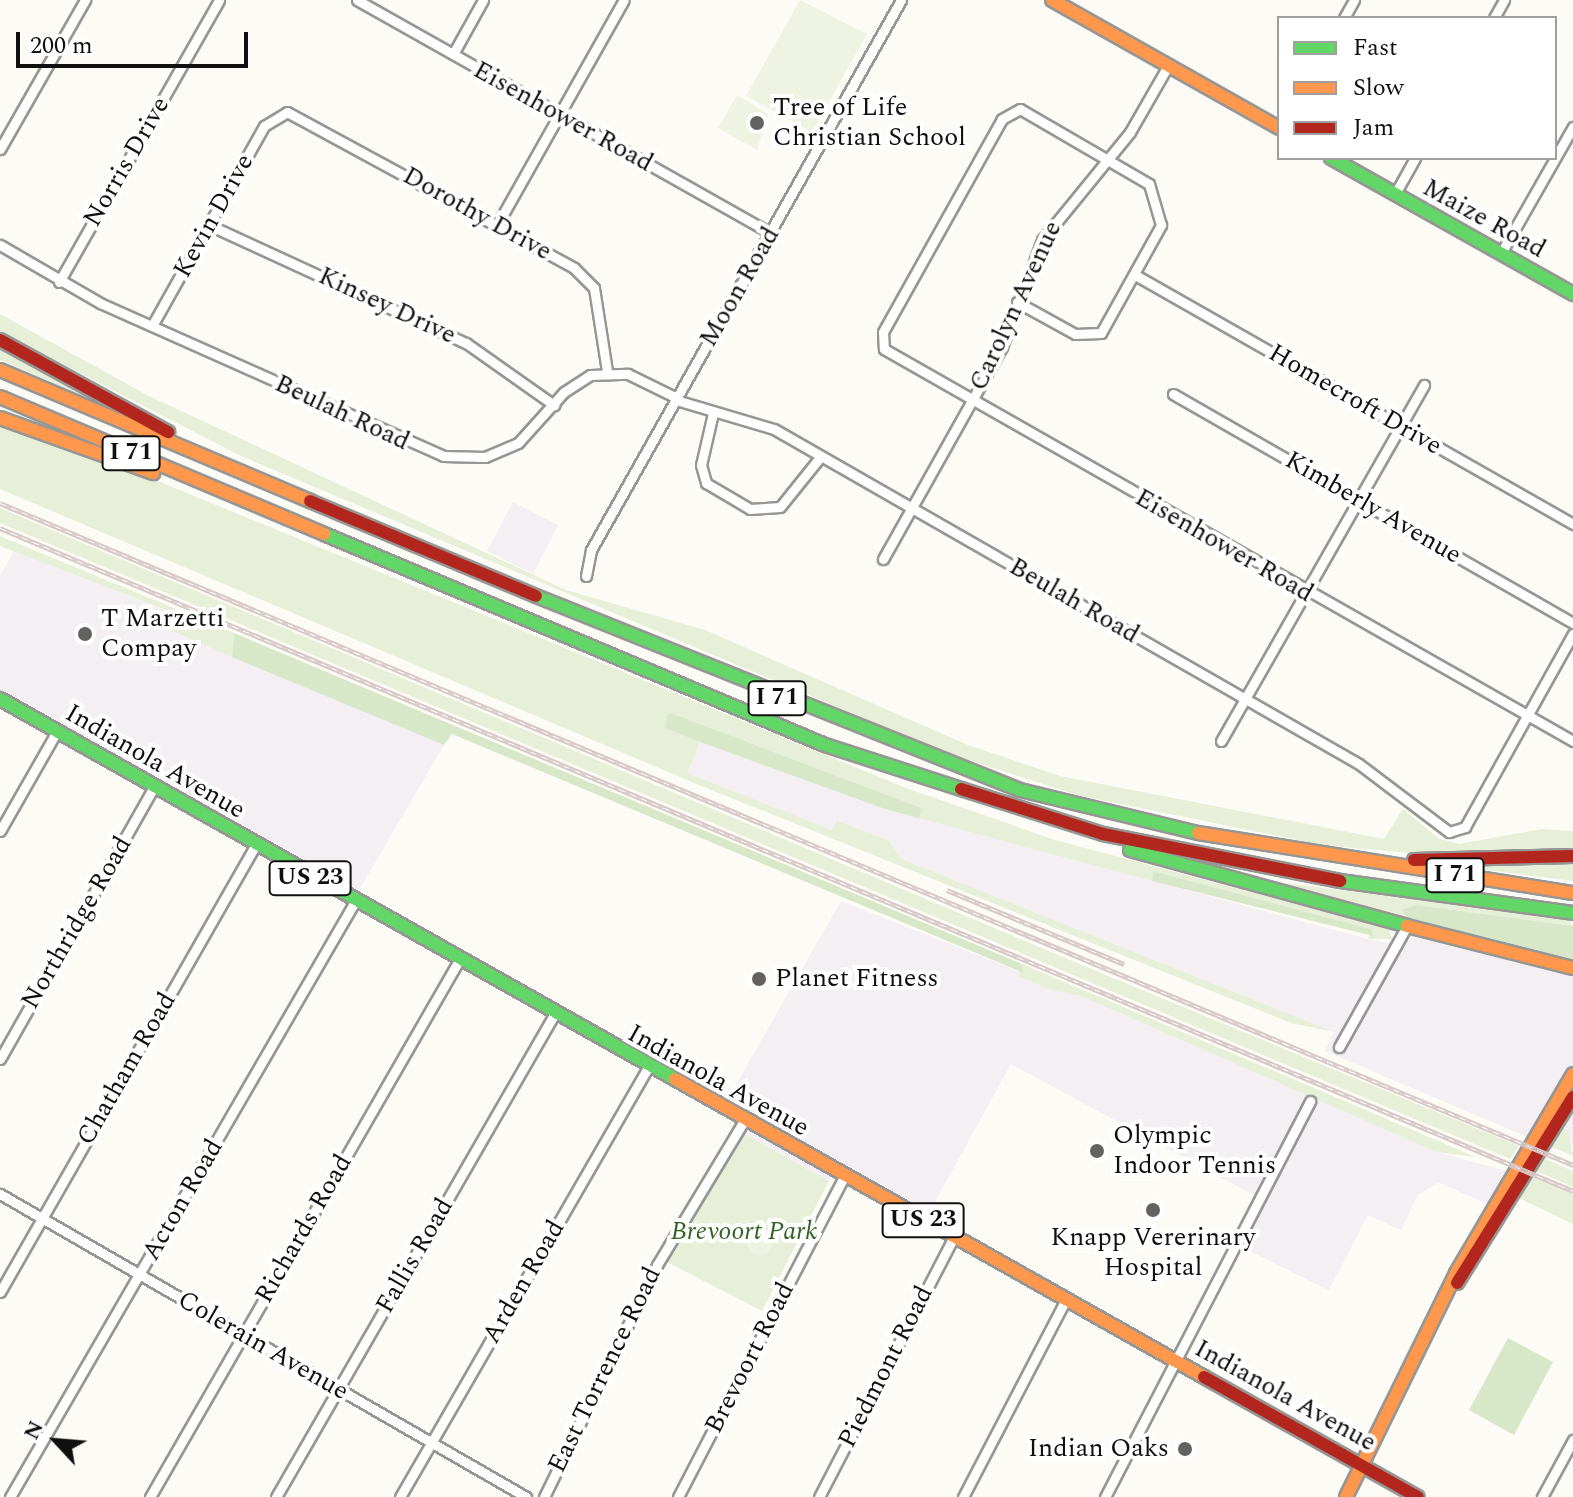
<!DOCTYPE html>
<style>
body{margin:0}
#map{position:relative;width:1573px;height:1497px;overflow:hidden;background:#fcfbf6;font-family:Spectral,serif}
div>[style]{position:absolute}
[style*='--x']{left:calc(var(--x)*1px);top:calc(var(--y)*1px);width:calc(var(--w)*1px);rotate:calc(var(--a)*1deg)}
.industrial>*{inset:0;background:#f4eff2}
.green>*{inset:0;background:#e7efd8}
.forest>*{inset:0;background:#d7e7c7}
.pitch>*{inset:0;background:#eff4e2}
.round{border-radius:50%}
.roads{filter:drop-shadow(2px 0 #969694) drop-shadow(-2px 0 #969694) drop-shadow(0 2px #969694) drop-shadow(0 -2px #969694)}
.street>*{height:9px;margin:-4.5px;padding:0 4.5px;transform-origin:4.5px;border-radius:4.5px;background:#fffefe}
.fast>*{height:12px;margin:-6px;padding:0 6px;transform-origin:6px;border-radius:6px;background:#63d668}
.slow>*{height:12px;margin:-6px;padding:0 6px;transform-origin:6px;border-radius:6px;background:#ff974d}
.jam>*{height:12px;margin:-6px;padding:0 6px;transform-origin:6px;border-radius:6px;background:#b3261e}
.rail>*{height:5px;margin-top:-2.5px;transform-origin:0;background:repeating-linear-gradient(90deg,#fff 0 6px,#d7c8c8 0 12px);box-sizing:border-box;border-block:2px solid #d7c8c8}
.dots>*{width:22px;height:22px;translate:-50% -50%;box-sizing:border-box;border:4px solid #fff;border-radius:50%}
span{translate:-50% -50%;white-space:nowrap;text-align:center;line-height:1.15;-webkit-text-stroke:8px #fff;paint-order:stroke}
.shield-label span{padding:2px 6px;background:#fff;border:2px solid;border-radius:6px;-webkit-text-stroke-width:0}
.shield-label{font-size:24px;color:#101010;font-weight:700}
.poi-label{font-size:26px;color:#101010}
.left{translate:0 -50%;text-align:left}
.right{translate:-100% -50%;text-align:right}
.street-label{font-size:26px;color:#101010}
.park-label{font-size:26px;color:#336325;font-style:italic}
.legend{position:absolute;left:1277px;top:16px;width:280px;height:144px;box-sizing:border-box;background:#fff;border:2px solid #9f9f9f;margin:0;padding:10px 14px;list-style:none;font-size:24px;color:#101010}
.legend li{display:flex;align-items:center;gap:16px;height:40px}
.legend b{width:40px;border:2px solid #9f9f9f}
.north{position:absolute;left:16px;top:1401px;width:80px;height:80px;-webkit-text-stroke:6px #fff;paint-order:stroke;rotate:296deg;font-size:22px;font-weight:700;line-height:32px;text-align:center;color:#101010}
.north::after{content:'';display:block;margin:auto;width:28px;height:36px;background:#101010;clip-path:polygon(50% 0,100% 100%,50% 72%,0 100%)}
.scale{position:absolute;left:16px;top:32px;width:232px;height:36px;box-sizing:border-box;border:4px solid #101010;border-top:0;padding-left:10px;font-size:24px;line-height:28px;white-space:nowrap;color:#101010;-webkit-text-stroke:6px #fff;paint-order:stroke}
</style>
<div id="map">
<div class="industrial">
<div style="clip-path:polygon(513px 502px,558px 525px,533px 574px,487px 551px)"></div>
<div style="clip-path:polygon(14px 551px,167px 611px,159px 626px,444px 745px,352px 902px,0 702px,0 576px)"></div>
<div style="clip-path:polygon(700px 742px,882px 808px,1368px 939px,1389px 943px,1416px 918px,1573px 962px,1573px 1146px,1562px 1129px,1551px 1147px,1325px 1051px,1334px 1032px,901px 859px,889px 841px,838px 820px,832px 830px,686px 773px)"></div>
<div style="clip-path:polygon(841px 901px,1081px 996px,1436px 1152px,1507px 1171px,1504px 1197px,1496px 1208px,1438px 1182px,1418px 1195px,1401px 1230px,1368px 1215px,1329px 1290px,1235px 1244px,1259px 1198px,1011px 1064px,925px 1220px,835px 1171px,829px 1181px,744px 1134px,722px 1109px)"></div>
</div>
<div class="green">
<div style="clip-path:polygon(0 314px,149px 396px,566px 590px,705px 630px,968px 745px,1060px 776px,1384px 839px,1403px 809px,1438px 838px,1459px 844px,1542px 829px,1573px 831px,1573px 848px,1442px 856px,1323px 845px,1081px 796px,949px 754px,241px 456px,0 332px)"></div>
<div style="clip-path:polygon(0 345px,108px 406px,0 360px)"></div>
<div style="clip-path:polygon(0 424px,160px 482px,906px 788px,1055px 840px,1389px 929px,1392px 939px,1368px 939px,1371px 929px,1153px 871px,1152px 881px,918px 818px,919px 807px,668px 712px,665px 728px,700px 742px,687px 773px,832px 830px,837px 820px,889px 841px,901px 859px,1334px 1032px,1291px 1023px,699px 785px,0 489px)"></div>
<div style="clip-path:polygon(0 508px,1089px 968px,1519px 1146px,1510px 1159px,0 523px)"></div>
<div style="clip-path:polygon(0 536px,234px 633px,232px 657px,158px 625px,166px 610px,0 546px)"></div>
<div style="clip-path:polygon(1573px 858px,1573px 881px,1457px 866px)"></div>
<div style="clip-path:polygon(1277px 882px,1568px 919px,1573px 926px,1416px 905px,1403px 914px,1407px 919px)"></div>
<div style="clip-path:polygon(1020px 963px,1476px 1157px,1436px 1152px,1081px 996px,1049px 989px,1019px 976px)"></div>
<div style="clip-path:polygon(1562px 1128px,1568px 1131px,1573px 1156px,1551px 1147px)"></div>
<div style="clip-path:polygon(744px 1134px,829px 1181px,762px 1311px,667px 1262px)"></div>
<div style="clip-path:polygon(1543px 1158px,1573px 1171px,1573px 1187px,1536px 1171px)"></div>
<div style="clip-path:polygon(1532px 1177px,1573px 1194px,1573px 1224px,1519px 1198px)"></div>
</div>
<div class="forest">
<div style="clip-path:polygon(234px 633px,1020px 963px,1024px 973px,452px 734px,444px 745px,232px 657px)"></div>
<div style="clip-path:polygon(668px 712px,919px 807px,922px 811px,918px 818px,882px 808px,700px 742px,665px 728px)"></div>
<div style="clip-path:polygon(1153px 871px,1371px 929px,1373px 936px,1152px 881px)"></div>
<div style="clip-path:polygon(1416px 905px,1573px 926px,1573px 962px,1407px 919px,1402px 910px)"></div>
<div style="clip-path:polygon(1508px 1338px,1553px 1362px,1514px 1435px,1469px 1410px)"></div>
</div>
<div class="pitch">
<div style="clip-path:polygon(800px 0,867px 34px,812px 132px,746px 96px)"></div>
<div style="clip-path:polygon(737px 95px,768px 114px,757px 150px,718px 128px)"></div>
<div class="round" style="left:747px;top:1229px;width:26px;height:26px"></div>
</div>
<div class="roads">
<div class="street">
<div style="--x:357;--y:0;--w:475;--a:29.4"></div>
<div style="--x:1344;--y:18;--w:21;--a:-61"></div>
<div style="--x:1494;--y:18;--w:21;--a:-61"></div>
<div style="--x:453;--y:54;--w:62;--a:-60.9"></div>
<div style="--x:0;--y:149;--w:172;--a:-60.3"></div>
<div style="--x:1395;--y:194;--w:41;--a:-60.9"></div>
<div style="--x:209;--y:225;--w:283;--a:24.7"></div>
<div style="--x:466;--y:343;--w:108;--a:35.2"></div>
<div style="--x:497;--y:225;--w:258;--a:-60.6"></div>
<div style="--x:0;--y:245;--w:116;--a:30.1"></div>
<div style="--x:100;--y:303;--w:376;--a:24"></div>
<div style="--x:443;--y:456;--w:42;--a:1.4"></div>
<div style="--x:485;--y:457;--w:36;--a:-23"></div>
<div style="--x:518;--y:443;--w:69;--a:-48"></div>
<div style="--x:564;--y:392;--w:31;--a:-33"></div>
<div style="--x:590;--y:375;--w:38;--a:-2"></div>
<div style="--x:628;--y:374;--w:55;--a:26.1"></div>
<div style="--x:1501;--y:253;--w:145;--a:-60.3"></div>
<div style="--x:1137;--y:276;--w:502;--a:29.63"></div>
<div style="--x:59;--y:282;--w:324;--a:-60.4"></div>
<div style="--x:1017;--y:302;--w:66;--a:28.9"></div>
<div style="--x:1075;--y:334;--w:26;--a:-2"></div>
<div style="--x:1101;--y:333;--w:124;--a:-60.9"></div>
<div style="--x:1161;--y:225;--w:43;--a:-106.3"></div>
<div style="--x:1149;--y:184;--w:149;--a:-149.8"></div>
<div style="--x:1020;--y:109;--w:21;--a:151"></div>
<div style="--x:1002;--y:119;--w:244;--a:119.2"></div>
<div style="--x:883;--y:332;--w:17;--a:87"></div>
<div style="--x:884;--y:349;--w:793;--a:29.64"></div>
<div style="--x:153;--y:324;--w:227;--a:-60.7"></div>
<div style="--x:264;--y:126;--w:27;--a:-31"></div>
<div style="--x:287;--y:112;--w:327;--a:28.5"></div>
<div style="--x:574;--y:268;--w:28;--a:45"></div>
<div style="--x:594;--y:288;--w:84;--a:81.1"></div>
<div style="--x:1173;--y:394;--w:461;--a:29.8"></div>
<div style="--x:676;--y:400;--w:102;--a:16.5"></div>
<div style="--x:774;--y:429;--w:674;--a:29.8"></div>
<div style="--x:1359;--y:764;--w:113;--a:37.1"></div>
<div style="--x:1449;--y:832;--w:17;--a:-17"></div>
<div style="--x:1465;--y:827;--w:221;--a:-60.8"></div>
<div style="--x:713;--y:413;--w:53;--a:103"></div>
<div style="--x:701;--y:465;--w:19;--a:74"></div>
<div style="--x:706;--y:483;--w:51;--a:30.6"></div>
<div style="--x:750;--y:509;--w:30;--a:-4"></div>
<div style="--x:780;--y:507;--w:65;--a:-51.2"></div>
<div style="--x:883;--y:559;--w:243;--a:-60.7"></div>
<div style="--x:1002;--y:347;--w:114;--a:-69.5"></div>
<div style="--x:1042;--y:240;--w:139;--a:-50.8"></div>
<div style="--x:1130;--y:132;--w:76;--a:-60.1"></div>
<div style="--x:586;--y:576;--w:26;--a:-79"></div>
<div style="--x:591;--y:550;--w:631;--a:-60.59"></div>
<div style="--x:1221;--y:741;--w:410;--a:-60.3"></div>
<div style="--x:0;--y:831;--w:115;--a:-60.3"></div>
<div style="--x:1339;--y:1047;--w:139;--a:-60.7"></div>
<div style="--x:0;--y:1059;--w:313;--a:-60.5"></div>
<div style="--x:0;--y:1194;--w:607;--a:29.94"></div>
<div style="--x:0;--y:1292;--w:514;--a:-60.24"></div>
<div style="--x:10;--y:1497;--w:686;--a:-59.92"></div>
<div style="--x:150;--y:1497;--w:617;--a:-60.07"></div>
<div style="--x:276;--y:1497;--w:556;--a:-60.03"></div>
<div style="--x:400;--y:1497;--w:496;--a:-60"></div>
<div style="--x:544;--y:1497;--w:258;--a:-64"></div>
<div style="--x:657;--y:1265;--w:168;--a:-58.9"></div>
<div style="--x:678;--y:1497;--w:360;--a:-62.6"></div>
<div style="--x:819;--y:1497;--w:293;--a:-62.6"></div>
<div style="--x:963;--y:1497;--w:223;--a:-62.5"></div>
<div style="--x:1105;--y:1497;--w:446;--a:-62.6"></div>
<div style="--x:1542;--y:1497;--w:65;--a:-61.5"></div>
</div>
<div class="fast">
<div style="--x:1331;--y:158;--w:278;--a:29.3"></div>
<div style="--x:324;--y:534;--w:544;--a:22.84"></div>
<div style="--x:825;--y:745;--w:143;--a:17.9"></div>
<div style="--x:536;--y:596;--w:521;--a:21.84"></div>
<div style="--x:1020;--y:790;--w:183;--a:13.6"></div>
<div style="--x:0;--y:699;--w:775;--a:29.38"></div>
<div style="--x:1130;--y:850;--w:287;--a:15.3"></div>
<div style="--x:1340;--y:881;--w:235;--a:7.8"></div>
</div>
<div class="slow">
<div style="--x:1052;--y:0;--w:261;--a:29.4"></div>
<div style="--x:0;--y:370;--w:337;--a:22.9"></div>
<div style="--x:0;--y:397;--w:352;--a:22.9"></div>
<div style="--x:0;--y:418;--w:163;--a:19.8"></div>
<div style="--x:1198;--y:833;--w:380;--a:9.1"></div>
<div style="--x:1407;--y:926;--w:171;--a:14.2"></div>
<div style="--x:675;--y:1079;--w:607;--a:29.39"></div>
<div style="--x:1346;--y:1497;--w:250;--a:-63.8"></div>
<div style="--x:1456;--y:1273;--w:231;--a:-59.5"></div>
</div>
<div class="jam">
<div style="--x:0;--y:340;--w:192;--a:28.7"></div>
<div style="--x:310;--y:501;--w:245;--a:22.8"></div>
<div style="--x:961;--y:789;--w:149;--a:17.6"></div>
<div style="--x:1103;--y:834;--w:242;--a:11.2"></div>
<div style="--x:1414;--y:860;--w:159;--a:-1.4"></div>
<div style="--x:1457;--y:1283;--w:219;--a:-58.1"></div>
<div style="--x:1204;--y:1377;--w:245;--a:29.3"></div>
</div>
</div>
<div class="rail">
<div style="--x:0;--y:503;--w:1707;--a:22.82"></div>
<div style="--x:0;--y:528;--w:1707;--a:22.85"></div>
<div style="--x:947;--y:890;--w:192;--a:22.7"></div>
</div>
<div class="dots">
<div style="left:757px;top:123px;background:#636260"></div>
<div style="left:85px;top:634px;background:#636260"></div>
<div style="left:759px;top:979px;background:#636260"></div>
<div style="left:1097px;top:1151px;background:#636260"></div>
<div style="left:1153px;top:1210px;background:#636260"></div>
<div style="left:1185px;top:1449px;background:#636260"></div>
</div>
<div class="shield-label">
<span style="left:131px;top:453px">I 71</span>
<span style="left:777px;top:698px">I 71</span>
<span style="left:1455px;top:875px">I 71</span>
<span style="left:310px;top:878px">US 23</span>
<span style="left:923px;top:1220px">US 23</span>
</div>
<div class="poi-label">
<span class="left" style="left:773px;top:123px">Tree of Life<br>Christian School</span>
<span class="left" style="left:101px;top:634px">T Marzetti<br>Compay</span>
<span class="left" style="left:775px;top:979px">Planet Fitness</span>
<span class="left" style="left:1113px;top:1151px">Olympic<br>Indoor Tennis</span>
<span style="left:1153px;top:1253px">Knapp Vererinary<br>Hospital</span>
<span class="right" style="left:1169px;top:1449px">Indian Oaks</span>
</div>
<div class="street-label">
<span style="left:563px;top:117px;rotate:29deg">Eisenhower Road</span>
<span style="left:127px;top:162px;rotate:-60deg">Norris Drive</span>
<span style="left:477px;top:214px;rotate:29deg">Dorothy Drive</span>
<span style="left:214px;top:216px;rotate:-61deg">Kevin Drive</span>
<span style="left:1484px;top:219px;rotate:29deg">Maize Road</span>
<span style="left:740px;top:287px;rotate:-60deg">Moon Road</span>
<span style="left:387px;top:306px;rotate:25deg">Kinsey Drive</span>
<span style="left:1016px;top:306px;rotate:-65deg">Carolyn Avenue</span>
<span style="left:1355px;top:400px;rotate:30deg">Homecroft Drive</span>
<span style="left:342px;top:413px;rotate:25deg">Beulah Road</span>
<span style="left:1373px;top:508px;rotate:30deg">Kimberly Avenue</span>
<span style="left:1224px;top:546px;rotate:30deg">Eisenhower Road</span>
<span style="left:1074px;top:601px;rotate:30deg">Beulah Road</span>
<span style="left:155px;top:762px;rotate:30deg">Indianola Avenue</span>
<span style="left:77px;top:923px;rotate:-60deg">Northridge Road</span>
<span style="left:127px;top:1069px;rotate:-60deg">Chatham Road</span>
<span style="left:718px;top:1081px;rotate:29deg">Indianola Avenue</span>
<span style="left:183px;top:1200px;rotate:-60deg">Acton Road</span>
<span style="left:304px;top:1229px;rotate:-60deg">Richards Road</span>
<span style="left:415px;top:1256px;rotate:-60deg">Fallis Road</span>
<span style="left:524px;top:1282px;rotate:-60deg">Arden Road</span>
<span style="left:263px;top:1346px;rotate:30deg">Colerain Avenue</span>
<span style="left:750px;top:1358px;rotate:-63deg">Brevoort Road</span>
<span style="left:886px;top:1367px;rotate:-63deg">Piedmont Road</span>
<span style="left:605px;top:1370px;rotate:-64deg">East Torrence Road</span>
<span style="left:1285px;top:1396px;rotate:29deg">Indianola Avenue</span>
</div>
<div class="park-label">
<span style="left:744px;top:1232px">Brevoort Park</span>
</div>
<ul class="legend">
<li><b style="height:10px;background:#63d668"></b>Fast</li>
<li><b style="height:10px;background:#ff974d"></b>Slow</li>
<li><b style="height:10px;background:#b3261e"></b>Jam</li>
</ul>
<div class="north">N</div>
<div class="scale">200 m</div>
</div>
